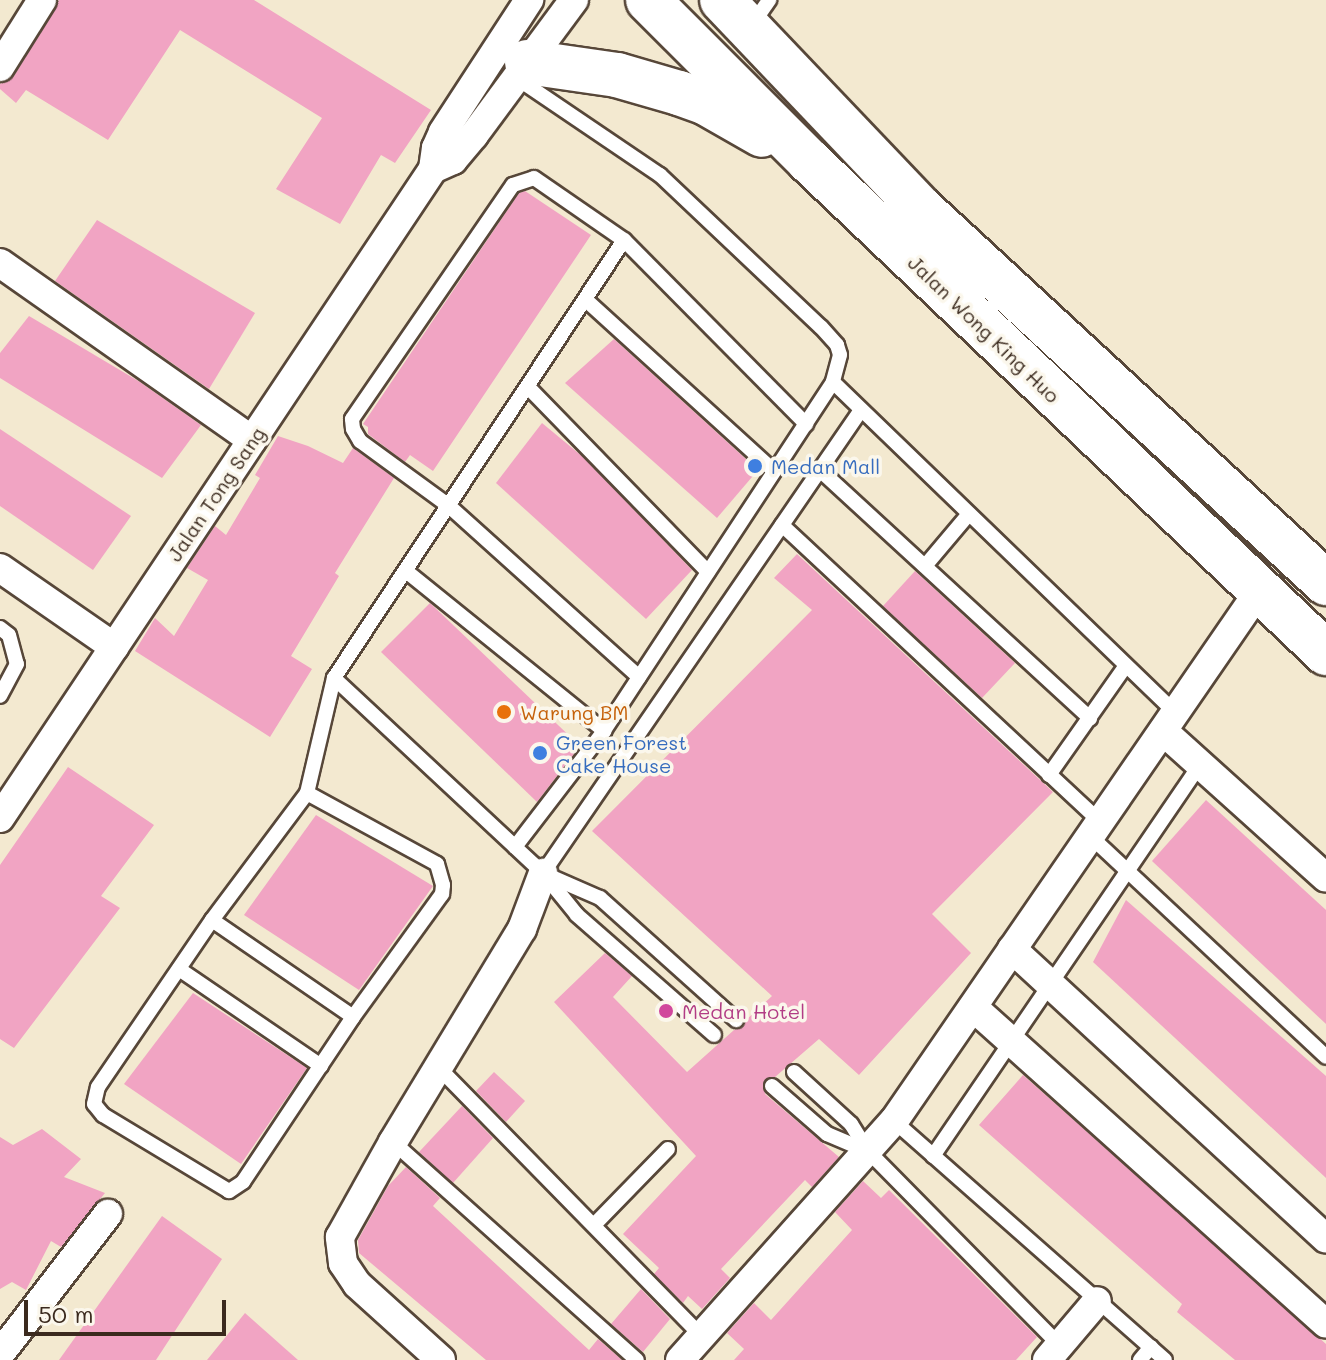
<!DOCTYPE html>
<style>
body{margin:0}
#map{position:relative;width:1326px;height:1360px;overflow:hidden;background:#f3e9d0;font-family:Mali,sans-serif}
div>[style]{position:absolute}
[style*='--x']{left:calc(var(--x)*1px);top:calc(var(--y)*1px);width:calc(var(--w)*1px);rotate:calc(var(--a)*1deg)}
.building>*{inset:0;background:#f1a4c3}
.roads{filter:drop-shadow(2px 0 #574739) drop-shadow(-2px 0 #574739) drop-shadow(0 2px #574739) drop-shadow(0 -2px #574739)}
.lane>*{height:14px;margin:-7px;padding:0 7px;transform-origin:7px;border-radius:7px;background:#fff}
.street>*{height:28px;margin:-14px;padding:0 14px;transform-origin:14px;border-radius:14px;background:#fff}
.primary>*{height:44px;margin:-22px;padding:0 22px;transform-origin:22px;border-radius:22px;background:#fff}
.dots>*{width:22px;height:22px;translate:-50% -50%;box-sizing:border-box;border:4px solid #fbf7ec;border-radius:50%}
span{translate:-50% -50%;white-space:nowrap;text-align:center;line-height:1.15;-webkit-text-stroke:7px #fbf7ec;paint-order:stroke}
.street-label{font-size:20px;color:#3b2a1e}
.shop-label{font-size:20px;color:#366cbe}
.left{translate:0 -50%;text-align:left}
.food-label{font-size:20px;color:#c56008}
.hotel-label{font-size:20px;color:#b23c85}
.scale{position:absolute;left:24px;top:1300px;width:202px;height:36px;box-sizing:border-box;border:4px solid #3b2a1e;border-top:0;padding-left:10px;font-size:24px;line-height:28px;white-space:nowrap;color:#3b2a1e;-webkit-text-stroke:6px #fbf7ec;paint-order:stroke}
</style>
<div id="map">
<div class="building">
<div style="clip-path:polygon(59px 0,254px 0,431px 110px,395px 163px,381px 155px,340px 224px,276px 189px,322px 118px,180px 30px,108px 140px,26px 90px,16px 103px,0 89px,0 84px,14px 76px)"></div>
<div style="clip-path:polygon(525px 191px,591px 235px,433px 471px,410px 455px,405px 462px,368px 434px,368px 427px,363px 424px,519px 193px)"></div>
<div style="clip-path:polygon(97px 220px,255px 313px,209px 389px,55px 281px)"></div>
<div style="clip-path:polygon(29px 316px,140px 382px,201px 425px,162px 478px,0 378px,0 353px)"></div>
<div style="clip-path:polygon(614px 339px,758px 470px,717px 518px,565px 383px)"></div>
<div style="clip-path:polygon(542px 423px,583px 457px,692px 570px,646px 619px,496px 483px)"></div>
<div style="clip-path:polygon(0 429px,131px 516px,93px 570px,0 506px)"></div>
<div style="clip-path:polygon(278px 436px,308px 446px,343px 463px,353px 448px,394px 478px,335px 573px,339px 576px,291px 656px,312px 669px,270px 737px,135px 651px,155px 618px,174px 636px,208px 580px,187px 568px,215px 526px,226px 535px,260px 478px,255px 475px)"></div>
<div style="clip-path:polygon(797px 554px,1053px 792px,932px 914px,971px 953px,859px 1075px,819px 1039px,775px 1077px,764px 1080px,765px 1094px,839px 1157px,812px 1187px,805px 1180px,721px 1269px,730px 1278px,702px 1309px,688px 1296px,683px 1303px,654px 1274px,659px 1268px,623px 1234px,696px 1156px,554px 1002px,605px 953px,632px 976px,613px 997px,687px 1072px,734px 1030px,743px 1027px,746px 1020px,772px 996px,592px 831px,812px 610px,774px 578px)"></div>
<div style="clip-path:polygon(915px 571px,1015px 663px,982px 698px,883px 606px)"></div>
<div style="clip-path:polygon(430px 603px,580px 746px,537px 802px,381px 652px)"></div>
<div style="clip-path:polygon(68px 767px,154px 825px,101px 896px,120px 908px,14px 1048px,0 1039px,0 865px)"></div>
<div style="clip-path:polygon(1206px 800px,1326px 910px,1326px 1024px,1152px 861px)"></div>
<div style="clip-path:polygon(316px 815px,433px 886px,359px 990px,244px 915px)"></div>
<div style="clip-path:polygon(1126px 900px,1326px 1076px,1326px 1178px,1093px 962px)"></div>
<div style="clip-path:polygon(193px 993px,307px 1068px,241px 1164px,124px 1084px)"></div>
<div style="clip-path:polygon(494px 1072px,525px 1101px,506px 1122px,476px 1091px)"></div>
<div style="clip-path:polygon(1023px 1075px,1326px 1344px,1326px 1360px,1235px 1360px,1177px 1312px,1182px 1304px,979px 1125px)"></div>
<div style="clip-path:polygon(462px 1106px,493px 1138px,453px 1183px,419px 1152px)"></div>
<div style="clip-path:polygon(42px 1129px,81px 1159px,64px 1177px,105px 1193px,61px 1247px,51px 1241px,26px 1290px,12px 1282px,0 1289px,0 1137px,13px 1145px)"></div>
<div style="clip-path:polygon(406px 1167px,440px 1198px,433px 1206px,589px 1350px,598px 1339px,622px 1360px,486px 1360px,359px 1253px,358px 1240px,388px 1186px)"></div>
<div style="clip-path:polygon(863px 1181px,881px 1198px,889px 1190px,1037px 1337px,1016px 1360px,734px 1360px,744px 1349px,727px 1333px,754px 1303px,771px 1320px,852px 1230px,835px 1212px)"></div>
<div style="clip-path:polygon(162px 1216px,222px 1259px,156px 1360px,59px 1360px)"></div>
<div style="clip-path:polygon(641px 1289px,670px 1319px,643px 1352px,611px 1324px)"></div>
<div style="clip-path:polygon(245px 1313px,298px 1360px,207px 1360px)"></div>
</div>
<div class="roads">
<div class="lane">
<div style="--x:751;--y:26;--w:32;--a:-55"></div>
<div style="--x:515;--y:77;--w:175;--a:34.1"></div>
<div style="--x:660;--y:175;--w:221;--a:43.4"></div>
<div style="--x:821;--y:327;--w:24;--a:48"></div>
<div style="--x:837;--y:345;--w:10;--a:73"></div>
<div style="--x:840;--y:355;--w:28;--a:105"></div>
<div style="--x:833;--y:382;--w:417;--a:123.3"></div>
<div style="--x:604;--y:731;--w:146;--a:127.5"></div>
<div style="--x:515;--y:847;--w:38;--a:43"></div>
<div style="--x:543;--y:873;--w:54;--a:51"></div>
<div style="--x:577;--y:915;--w:182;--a:41.2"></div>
<div style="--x:586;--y:300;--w:254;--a:42.3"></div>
<div style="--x:833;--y:382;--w:475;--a:44"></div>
<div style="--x:528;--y:387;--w:258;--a:45.8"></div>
<div style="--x:820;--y:470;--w:367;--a:42.6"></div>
<div style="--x:782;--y:525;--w:435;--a:43"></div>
<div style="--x:925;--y:566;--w:68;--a:-49.8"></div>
<div style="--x:406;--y:571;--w:255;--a:38.9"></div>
<div style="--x:0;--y:628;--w:11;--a:38"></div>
<div style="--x:9;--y:635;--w:30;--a:75"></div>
<div style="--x:17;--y:664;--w:36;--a:118"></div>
<div style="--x:639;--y:677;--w:256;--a:-138"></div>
<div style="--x:449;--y:506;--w:110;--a:-143.9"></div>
<div style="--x:360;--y:441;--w:14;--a:-120"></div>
<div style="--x:353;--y:429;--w:10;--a:-96"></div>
<div style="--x:352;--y:419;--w:284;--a:-55.5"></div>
<div style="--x:513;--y:185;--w:22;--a:-18"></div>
<div style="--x:534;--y:178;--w:109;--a:34.6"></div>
<div style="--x:624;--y:240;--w:259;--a:45.3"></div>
<div style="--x:334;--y:678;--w:248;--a:43"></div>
<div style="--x:1049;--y:775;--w:132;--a:-54.9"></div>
<div style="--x:307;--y:793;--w:148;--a:28.6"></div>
<div style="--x:437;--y:864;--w:22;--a:74"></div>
<div style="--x:443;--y:885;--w:9;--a:96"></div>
<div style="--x:442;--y:894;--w:152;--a:125.9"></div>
<div style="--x:353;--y:1017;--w:198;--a:123.7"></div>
<div style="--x:243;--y:1182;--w:17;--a:147"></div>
<div style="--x:229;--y:1191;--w:147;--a:-148.9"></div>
<div style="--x:103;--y:1115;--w:14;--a:-129"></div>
<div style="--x:94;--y:1104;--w:17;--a:-77"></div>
<div style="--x:98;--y:1087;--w:202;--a:-55.7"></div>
<div style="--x:212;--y:920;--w:159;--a:-53.2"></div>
<div style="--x:307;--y:793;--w:118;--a:-76.8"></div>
<div style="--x:334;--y:678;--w:525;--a:-56.49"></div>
<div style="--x:1090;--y:836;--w:323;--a:43.1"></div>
<div style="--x:543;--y:873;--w:562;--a:-55.52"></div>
<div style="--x:547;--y:875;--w:58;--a:23.5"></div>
<div style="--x:600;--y:898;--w:183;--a:41.9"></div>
<div style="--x:212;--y:920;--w:171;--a:34.5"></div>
<div style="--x:179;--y:969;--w:172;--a:34.3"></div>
<div style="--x:439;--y:1068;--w:375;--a:45.6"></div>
<div style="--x:794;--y:1072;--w:77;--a:42.4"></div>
<div style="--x:851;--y:1124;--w:32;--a:58"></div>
<div style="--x:868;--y:1151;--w:272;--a:45.4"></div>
<div style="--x:772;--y:1086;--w:73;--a:41.1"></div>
<div style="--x:827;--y:1134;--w:43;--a:23"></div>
<div style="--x:894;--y:1121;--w:361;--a:41.4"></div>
<div style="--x:393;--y:1142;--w:327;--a:41.8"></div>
<div style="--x:933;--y:1156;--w:474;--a:-55.7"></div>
<div style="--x:594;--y:1225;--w:106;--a:-45.8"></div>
<div style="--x:1140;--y:1360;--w:17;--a:-50"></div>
</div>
<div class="street">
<div style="--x:0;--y:67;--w:79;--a:-57.9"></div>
<div style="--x:433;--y:169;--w:22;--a:-24"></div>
<div style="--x:453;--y:160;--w:33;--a:-50"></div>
<div style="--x:474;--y:135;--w:168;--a:-53.5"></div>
<div style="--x:0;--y:263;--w:308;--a:35.1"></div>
<div style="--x:0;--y:568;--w:139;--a:34.7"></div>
<div style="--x:1163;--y:731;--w:219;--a:42"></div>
<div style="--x:0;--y:818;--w:780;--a:-56.29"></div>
<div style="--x:433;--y:169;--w:21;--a:-82"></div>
<div style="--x:436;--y:148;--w:17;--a:-66"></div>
<div style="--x:443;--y:132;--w:158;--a:-56.9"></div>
<div style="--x:1012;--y:949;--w:427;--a:42.7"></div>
<div style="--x:973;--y:1007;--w:474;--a:41.9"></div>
<div style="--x:0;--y:1354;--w:177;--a:-52.4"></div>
<div style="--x:441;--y:1360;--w:113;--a:-137.9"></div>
<div style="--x:357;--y:1284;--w:25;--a:-124"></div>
<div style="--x:343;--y:1263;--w:26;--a:-97"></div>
<div style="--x:340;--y:1237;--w:109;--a:-60.8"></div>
<div style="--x:393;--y:1142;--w:249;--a:-58.8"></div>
<div style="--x:522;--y:929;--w:60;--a:-69.4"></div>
<div style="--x:680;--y:1360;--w:321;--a:-48.2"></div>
<div style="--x:894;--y:1121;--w:644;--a:-55.45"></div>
<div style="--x:1047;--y:1360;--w:77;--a:-49.7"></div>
</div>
<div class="primary">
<div style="--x:648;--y:0;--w:228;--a:45"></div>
<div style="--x:809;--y:161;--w:714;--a:43.58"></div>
<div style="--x:722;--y:0;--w:287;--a:46.4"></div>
<div style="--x:920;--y:208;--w:553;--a:42.73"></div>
<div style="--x:527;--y:62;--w:91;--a:8.2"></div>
<div style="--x:617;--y:75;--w:65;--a:16.2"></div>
<div style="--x:679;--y:93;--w:29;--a:20"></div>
<div style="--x:706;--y:103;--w:64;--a:29.7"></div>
</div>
</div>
<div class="dots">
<div style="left:755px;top:466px;background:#3f7fe0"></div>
<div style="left:504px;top:712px;background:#e8710a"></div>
<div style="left:540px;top:753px;background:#3f7fe0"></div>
<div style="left:666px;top:1011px;background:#d1479c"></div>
</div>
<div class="street-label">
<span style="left:984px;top:329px;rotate:44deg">Jalan Wong King Huo</span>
<span style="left:216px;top:494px;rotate:-56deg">Jalan Tong Sang</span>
</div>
<div class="shop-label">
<span class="left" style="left:771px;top:466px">Medan Mall</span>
<span class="left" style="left:556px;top:754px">Green Forest<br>Cake House</span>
</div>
<div class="food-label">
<span class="left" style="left:520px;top:712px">Warung BM</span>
</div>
<div class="hotel-label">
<span class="left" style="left:682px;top:1011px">Medan Hotel</span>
</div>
<div class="scale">50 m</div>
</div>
